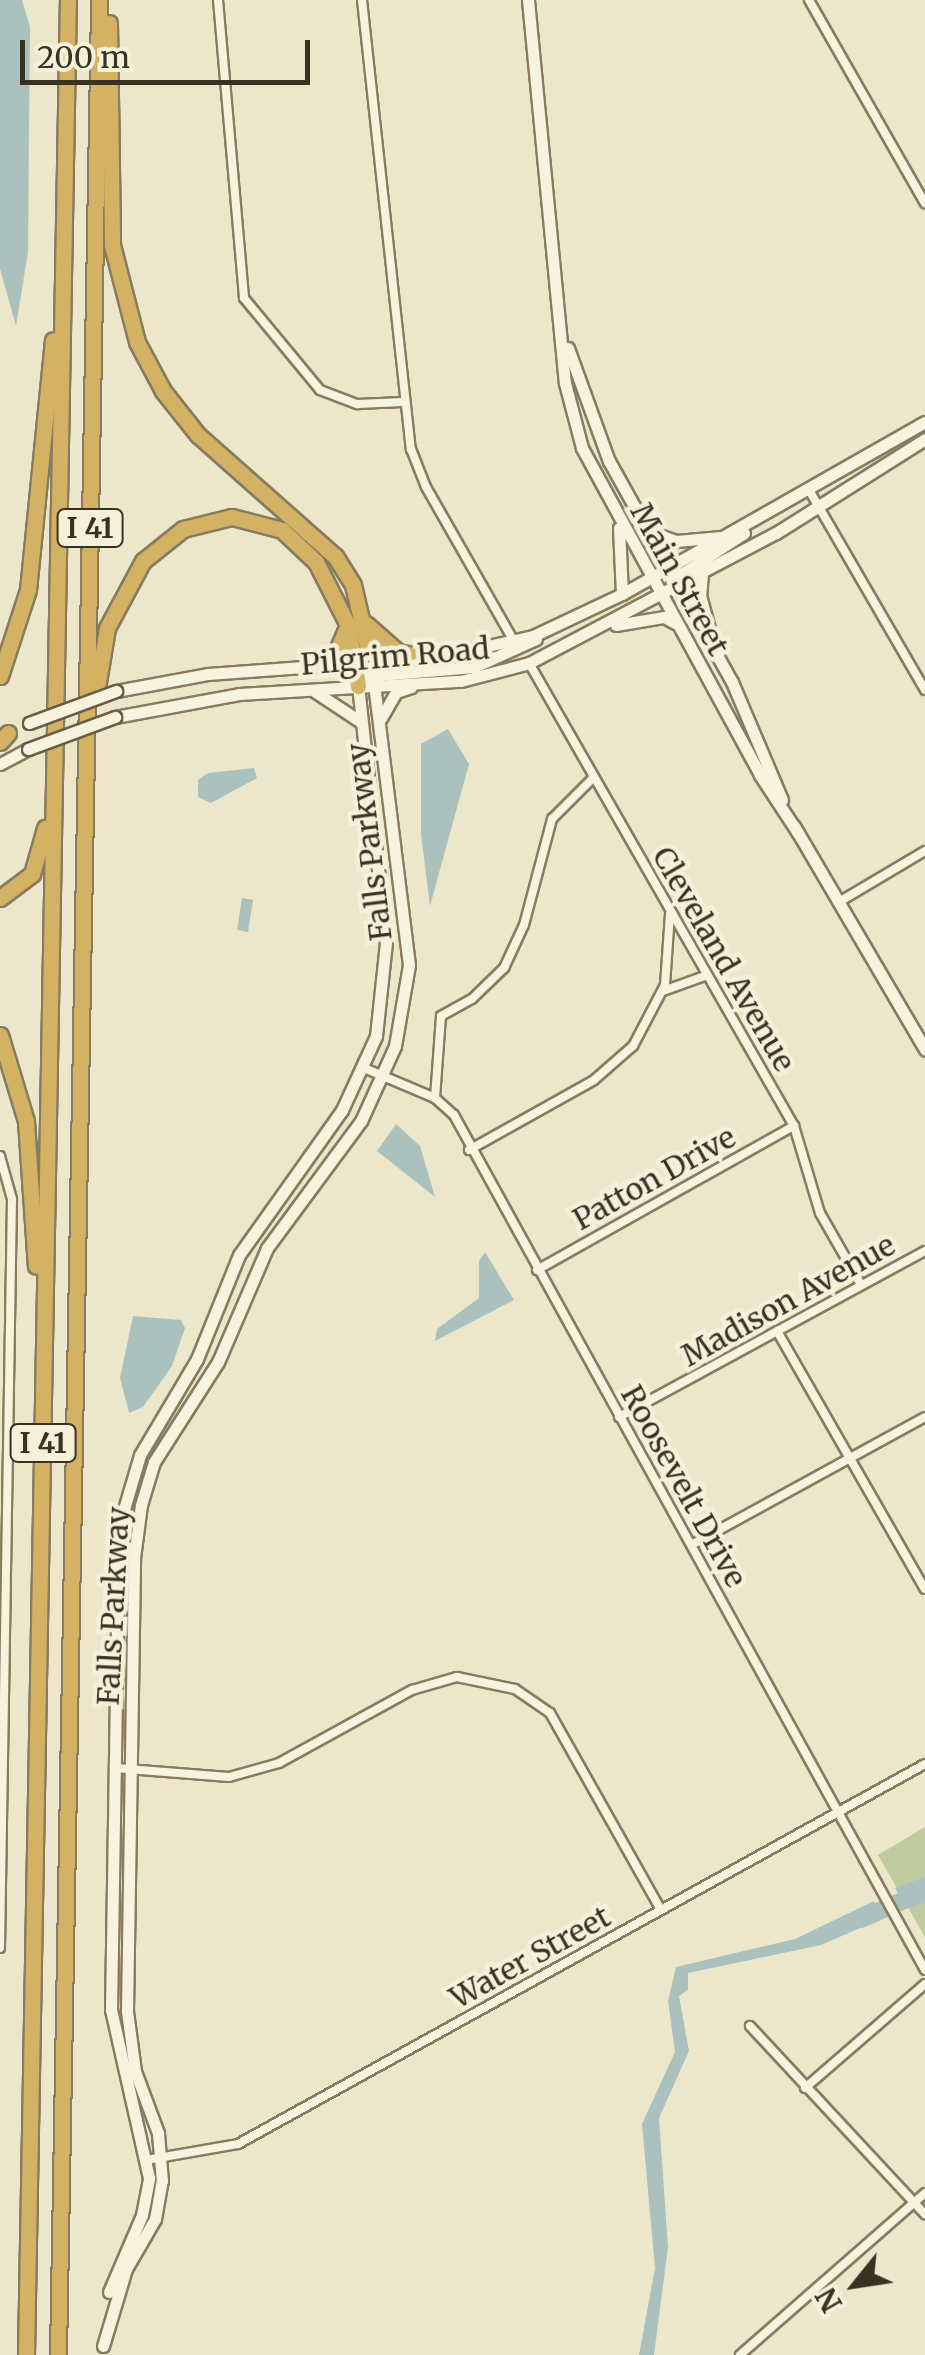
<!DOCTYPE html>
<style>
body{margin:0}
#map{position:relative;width:925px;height:2355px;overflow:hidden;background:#ece7cb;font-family:Merriweather,serif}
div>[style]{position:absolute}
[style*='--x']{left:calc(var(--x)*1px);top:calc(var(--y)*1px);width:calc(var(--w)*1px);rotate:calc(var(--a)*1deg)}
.green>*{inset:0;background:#bfca9f}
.water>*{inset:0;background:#abc1be}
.river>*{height:18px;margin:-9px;padding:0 9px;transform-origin:9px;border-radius:9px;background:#abc1be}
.roads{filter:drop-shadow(2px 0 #887b60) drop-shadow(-2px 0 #887b60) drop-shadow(0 2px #887b60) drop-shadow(0 -2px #887b60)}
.street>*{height:8px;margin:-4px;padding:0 4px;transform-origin:4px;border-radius:4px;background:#f7f3de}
.secondary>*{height:11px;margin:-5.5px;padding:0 5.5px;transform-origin:5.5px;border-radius:5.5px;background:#f7f3de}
.highway>*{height:15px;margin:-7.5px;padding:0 7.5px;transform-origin:7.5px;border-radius:7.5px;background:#d3b263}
.bridges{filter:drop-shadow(2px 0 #6a5c43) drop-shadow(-2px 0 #6a5c43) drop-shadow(0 2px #6a5c43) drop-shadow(0 -2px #6a5c43)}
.secondary-bridge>*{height:11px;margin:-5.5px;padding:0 5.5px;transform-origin:5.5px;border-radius:5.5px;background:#f7f3de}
span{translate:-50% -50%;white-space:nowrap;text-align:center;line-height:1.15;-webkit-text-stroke:9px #f4f0da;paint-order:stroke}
.shield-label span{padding:2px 8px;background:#f4f0da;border:2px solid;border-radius:8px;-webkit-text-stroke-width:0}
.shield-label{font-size:28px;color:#393122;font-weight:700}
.street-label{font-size:30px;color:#393122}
.north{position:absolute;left:805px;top:2235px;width:100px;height:100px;-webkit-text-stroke:8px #f4f0da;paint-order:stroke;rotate:240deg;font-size:28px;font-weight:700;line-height:40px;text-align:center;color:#393122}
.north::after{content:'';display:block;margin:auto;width:35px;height:45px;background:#393122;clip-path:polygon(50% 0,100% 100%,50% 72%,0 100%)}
.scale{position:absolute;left:20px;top:40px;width:290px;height:45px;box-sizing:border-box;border:5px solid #393122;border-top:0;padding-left:12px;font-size:30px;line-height:35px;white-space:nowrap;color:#393122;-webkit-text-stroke:8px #f4f0da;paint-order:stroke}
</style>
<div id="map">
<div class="green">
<div style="clip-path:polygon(925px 1827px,925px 1937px,878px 1855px)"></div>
</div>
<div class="water">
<div style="clip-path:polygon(0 0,22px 0,30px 27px,28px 252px,16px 326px,0 269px)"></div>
<div style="clip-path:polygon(448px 729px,469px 764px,430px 906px,421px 834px,421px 744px)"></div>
<div style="clip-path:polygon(254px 768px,257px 778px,211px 803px,198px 797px,198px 780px,208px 773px)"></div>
<div style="clip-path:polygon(242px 898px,253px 900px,248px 932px,237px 930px)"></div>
<div style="clip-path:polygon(396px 1124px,420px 1146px,435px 1197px,377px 1151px)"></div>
<div style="clip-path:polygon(485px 1252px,514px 1300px,435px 1341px,437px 1329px,479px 1298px,479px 1261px)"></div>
<div style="clip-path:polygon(133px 1316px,181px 1320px,185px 1328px,172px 1366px,143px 1407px,129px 1413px,120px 1378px)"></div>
<div style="clip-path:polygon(925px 1877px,925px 1903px,906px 1908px,895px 1888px)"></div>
<div style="clip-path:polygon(874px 1901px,883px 1918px,821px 1945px,688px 1973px,688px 1990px,679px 1996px,689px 2051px,659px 2118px,668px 2247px,654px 2355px,639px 2355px,655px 2268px,642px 2124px,675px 2052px,668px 2001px,676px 1967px,795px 1939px)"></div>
</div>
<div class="river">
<div style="--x:861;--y:1919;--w:70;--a:-23.6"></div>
</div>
<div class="roads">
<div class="street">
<div style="--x:218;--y:0;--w:299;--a:85"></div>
<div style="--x:244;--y:298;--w:119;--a:50.4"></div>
<div style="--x:320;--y:390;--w:40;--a:21"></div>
<div style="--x:357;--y:404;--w:46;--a:-2.5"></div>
<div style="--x:362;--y:0;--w:452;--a:83.8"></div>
<div style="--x:411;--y:449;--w:41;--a:68.5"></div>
<div style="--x:426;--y:487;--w:177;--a:60.3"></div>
<div style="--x:809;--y:0;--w:234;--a:60.3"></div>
<div style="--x:809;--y:490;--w:231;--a:59.9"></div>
<div style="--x:529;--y:663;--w:533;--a:60.22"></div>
<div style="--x:794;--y:1126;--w:91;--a:73.4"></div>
<div style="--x:820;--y:1213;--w:83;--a:60.3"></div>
<div style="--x:839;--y:902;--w:100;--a:-30.7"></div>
<div style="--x:663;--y:991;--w:45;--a:-19.7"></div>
<div style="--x:364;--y:1068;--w:77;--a:22.9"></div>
<div style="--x:435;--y:1098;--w:25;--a:42"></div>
<div style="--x:454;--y:1115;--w:976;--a:61.15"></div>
<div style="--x:435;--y:1098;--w:82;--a:-85.8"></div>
<div style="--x:441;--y:1016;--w:35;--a:-29"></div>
<div style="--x:472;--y:999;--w:45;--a:-44.1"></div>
<div style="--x:504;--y:968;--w:47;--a:-65.1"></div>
<div style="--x:524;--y:925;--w:110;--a:-75.2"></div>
<div style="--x:552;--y:819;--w:59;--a:-45"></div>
<div style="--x:469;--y:1150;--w:143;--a:-29.2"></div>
<div style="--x:594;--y:1080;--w:52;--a:-41.1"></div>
<div style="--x:633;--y:1046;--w:69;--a:-62.3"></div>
<div style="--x:665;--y:985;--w:71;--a:-86"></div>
<div style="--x:0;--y:1156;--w:45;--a:74.4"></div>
<div style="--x:12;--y:1199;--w:749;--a:90.92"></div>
<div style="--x:537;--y:1270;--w:295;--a:-29.3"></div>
<div style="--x:777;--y:1331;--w:297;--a:60.2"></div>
<div style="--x:619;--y:1417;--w:348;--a:-28.5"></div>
<div style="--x:693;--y:1544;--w:264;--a:-28.7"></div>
<div style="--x:115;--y:1768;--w:114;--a:4.5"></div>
<div style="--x:229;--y:1777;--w:52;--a:-15.6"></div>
<div style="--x:279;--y:1763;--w:152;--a:-28.8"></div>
<div style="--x:412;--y:1690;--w:47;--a:-16.1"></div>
<div style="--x:457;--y:1677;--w:59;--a:11.7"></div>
<div style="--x:515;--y:1689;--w:42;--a:34.4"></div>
<div style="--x:550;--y:1713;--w:226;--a:60.6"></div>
<div style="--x:750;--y:2026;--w:257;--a:47.1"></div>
<div style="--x:805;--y:2088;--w:159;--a:-40.9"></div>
<div style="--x:146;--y:2160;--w:93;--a:-9.9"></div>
<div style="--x:238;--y:2144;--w:785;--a:-28.95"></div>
<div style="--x:740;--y:2355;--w:246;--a:-41.2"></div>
</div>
<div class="secondary">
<div style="--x:528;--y:0;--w:385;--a:84.5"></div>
<div style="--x:565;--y:383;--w:67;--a:75.3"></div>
<div style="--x:582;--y:448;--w:372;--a:61.4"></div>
<div style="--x:760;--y:775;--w:69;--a:56.8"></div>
<div style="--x:568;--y:348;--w:120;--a:70.1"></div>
<div style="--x:609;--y:461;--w:253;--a:60.9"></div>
<div style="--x:732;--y:682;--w:128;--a:67"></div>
<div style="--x:619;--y:528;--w:66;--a:87.4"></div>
<div style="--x:648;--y:531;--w:30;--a:20"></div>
<div style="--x:676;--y:541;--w:45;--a:-5.1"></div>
<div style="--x:702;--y:574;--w:21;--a:95"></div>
<div style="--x:700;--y:595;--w:39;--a:75"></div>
<div style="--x:672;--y:580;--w:86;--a:-33.1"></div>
<div style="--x:616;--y:625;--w:49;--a:-9.5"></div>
<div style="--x:664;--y:617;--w:13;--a:29"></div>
<div style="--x:368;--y:676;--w:106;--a:-4.9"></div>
<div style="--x:474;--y:667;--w:68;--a:-24.3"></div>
<div style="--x:116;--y:691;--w:94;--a:-10.5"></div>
<div style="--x:208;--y:674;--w:231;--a:-4.2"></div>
<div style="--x:438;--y:657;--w:97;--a:-12.5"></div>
<div style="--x:533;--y:636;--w:98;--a:-25.3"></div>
<div style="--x:622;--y:594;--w:348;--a:-29.6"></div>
<div style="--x:314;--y:691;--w:56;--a:33.4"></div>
<div style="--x:115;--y:717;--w:126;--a:-10.5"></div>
<div style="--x:239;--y:694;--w:222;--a:-3.4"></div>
<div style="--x:461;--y:681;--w:70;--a:-14.8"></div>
<div style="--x:529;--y:663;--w:279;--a:-27.8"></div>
<div style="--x:776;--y:533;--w:176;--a:-32.2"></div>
<div style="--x:381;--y:718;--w:30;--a:-60"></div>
<div style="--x:396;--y:692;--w:16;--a:-18"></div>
<div style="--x:0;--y:764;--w:32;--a:-28"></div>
<div style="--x:794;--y:826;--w:259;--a:59.6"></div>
<div style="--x:109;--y:2292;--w:84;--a:-66.8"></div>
<div style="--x:142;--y:2215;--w:38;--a:-79"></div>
<div style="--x:149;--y:2178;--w:172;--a:-102.7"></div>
<div style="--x:111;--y:2010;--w:484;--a:-89.1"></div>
<div style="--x:119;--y:1526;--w:74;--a:-73.5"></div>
<div style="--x:140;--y:1455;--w:112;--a:-59.3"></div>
<div style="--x:197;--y:1359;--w:112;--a:-68"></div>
<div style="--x:239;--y:1255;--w:178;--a:-54.6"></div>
<div style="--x:342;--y:1110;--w:81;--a:-65.3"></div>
<div style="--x:376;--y:1036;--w:94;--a:-83.9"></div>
<div style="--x:386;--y:943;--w:259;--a:-96.2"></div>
<div style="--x:103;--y:2346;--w:80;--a:-73.4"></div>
<div style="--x:126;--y:2269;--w:58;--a:-59.9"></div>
<div style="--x:155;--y:2219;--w:39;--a:-80"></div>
<div style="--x:162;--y:2181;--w:48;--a:-94.8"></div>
<div style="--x:158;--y:2133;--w:66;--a:-110.4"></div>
<div style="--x:135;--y:2071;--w:61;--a:-97.6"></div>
<div style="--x:127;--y:2011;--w:453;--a:-89.1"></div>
<div style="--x:134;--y:1558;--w:53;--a:-82.5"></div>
<div style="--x:141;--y:1505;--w:45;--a:-73.2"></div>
<div style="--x:154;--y:1462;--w:119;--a:-57.4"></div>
<div style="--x:218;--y:1362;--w:124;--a:-66.7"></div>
<div style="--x:267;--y:1248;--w:158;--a:-53.5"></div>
<div style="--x:361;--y:1121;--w:82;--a:-65.6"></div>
<div style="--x:395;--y:1046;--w:82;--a:-80.2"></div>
<div style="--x:409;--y:965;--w:305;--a:-97.1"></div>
</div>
<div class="highway">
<div style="--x:109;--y:23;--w:222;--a:89.2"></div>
<div style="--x:112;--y:245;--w:100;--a:75.5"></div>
<div style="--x:137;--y:342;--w:55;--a:62"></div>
<div style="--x:163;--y:391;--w:56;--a:51.5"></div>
<div style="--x:198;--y:435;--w:183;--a:41.5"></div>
<div style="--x:335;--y:556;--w:34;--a:58"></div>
<div style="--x:353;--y:585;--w:79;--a:76.8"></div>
<div style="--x:366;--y:624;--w:43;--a:41.2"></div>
<div style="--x:398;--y:652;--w:31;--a:11"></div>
<div style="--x:312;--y:666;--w:27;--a:-28"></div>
<div style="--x:336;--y:653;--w:30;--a:-67"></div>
<div style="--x:0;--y:676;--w:90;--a:-72"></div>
<div style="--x:28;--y:590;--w:251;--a:-84.3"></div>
<div style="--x:97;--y:688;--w:61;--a:-80.5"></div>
<div style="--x:107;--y:628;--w:76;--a:-61.8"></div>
<div style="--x:143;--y:561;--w:51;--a:-38.7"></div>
<div style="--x:183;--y:529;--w:50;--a:-13.8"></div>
<div style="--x:232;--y:517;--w:52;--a:14.6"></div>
<div style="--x:282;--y:530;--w:47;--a:43.3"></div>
<div style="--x:316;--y:562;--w:71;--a:63.1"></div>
<div style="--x:348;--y:625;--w:62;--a:80.7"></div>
<div style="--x:0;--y:742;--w:12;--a:-48"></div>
<div style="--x:0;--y:898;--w:40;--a:-37"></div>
<div style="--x:32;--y:874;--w:48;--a:-74.2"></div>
<div style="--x:0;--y:1035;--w:90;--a:73.2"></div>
<div style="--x:26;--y:1121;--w:145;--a:86.1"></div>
<div style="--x:26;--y:2355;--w:2355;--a:-88.98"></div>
<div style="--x:58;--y:2355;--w:2355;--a:-89"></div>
</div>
</div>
<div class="bridges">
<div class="secondary-bridge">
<div style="--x:29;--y:723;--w:93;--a:-20.2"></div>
<div style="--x:28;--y:749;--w:93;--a:-20.2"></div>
</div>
</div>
<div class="shield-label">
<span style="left:90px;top:528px">I 41</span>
<span style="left:43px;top:1443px">I 41</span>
</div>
<div class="street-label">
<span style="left:680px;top:579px;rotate:61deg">Main Street</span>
<span style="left:395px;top:656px;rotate:-5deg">Pilgrim Road</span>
<span style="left:369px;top:842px;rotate:-97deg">Falls Parkway</span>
<span style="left:724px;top:959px;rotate:60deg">Cleveland Avenue</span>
<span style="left:654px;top:1178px;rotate:-29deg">Patton Drive</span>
<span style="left:788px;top:1300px;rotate:-29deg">Madison Avenue</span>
<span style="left:684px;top:1486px;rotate:61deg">Roosevelt Drive</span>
<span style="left:113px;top:1606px;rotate:-87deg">Falls Parkway</span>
<span style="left:530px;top:1957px;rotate:-29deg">Water Street</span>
</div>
<div class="north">N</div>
<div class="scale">200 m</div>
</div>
